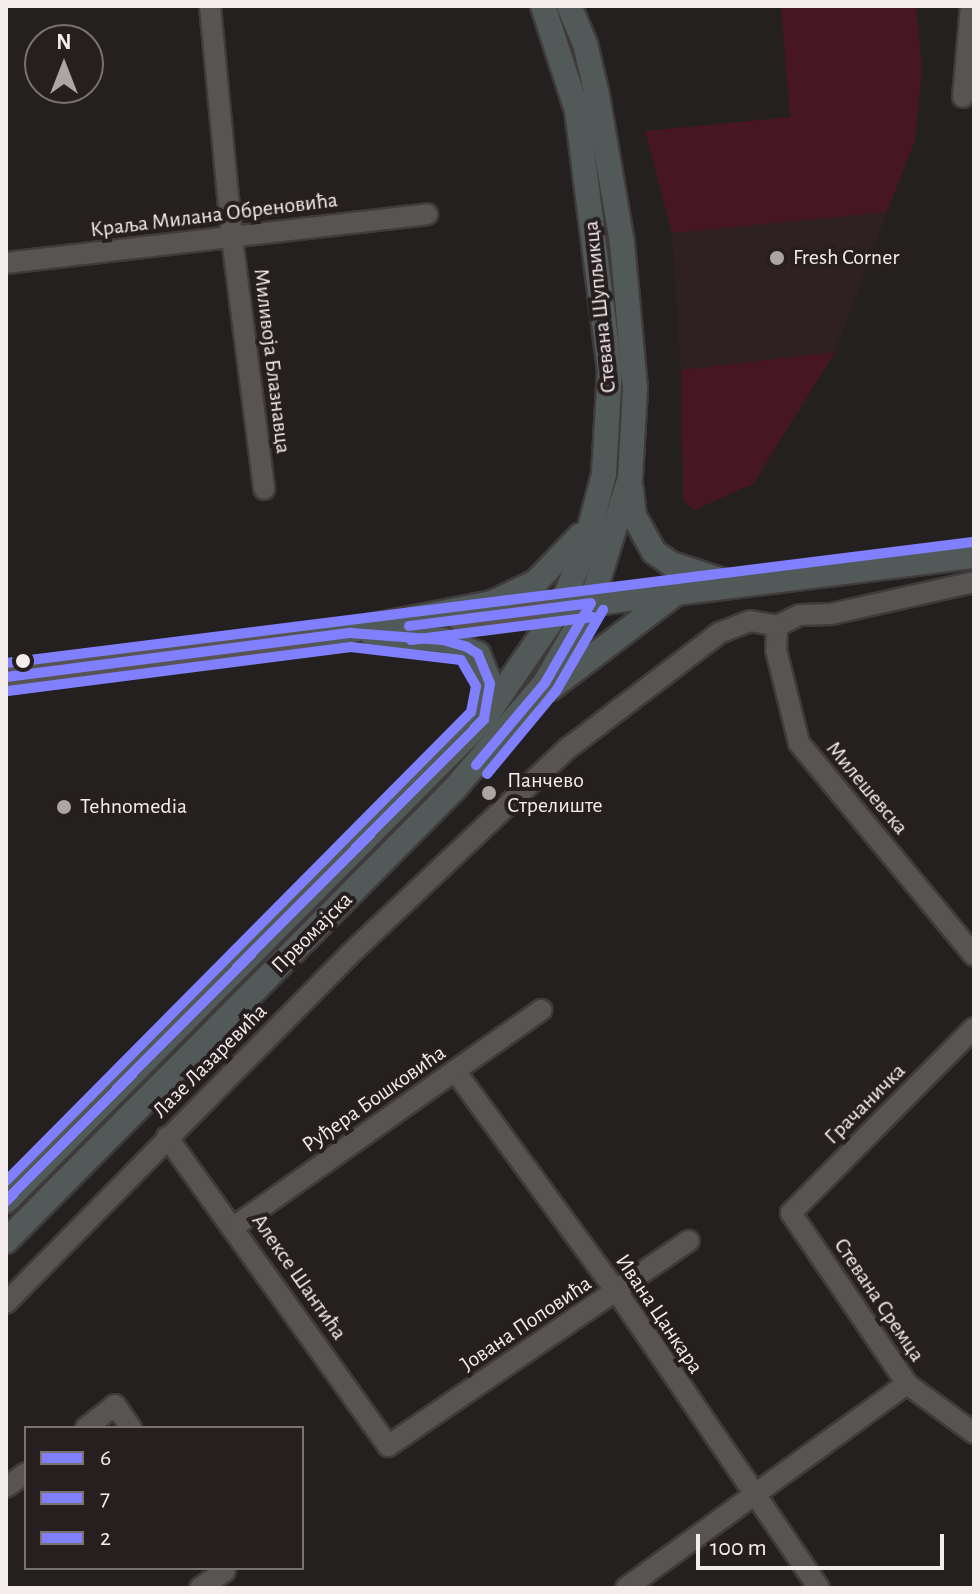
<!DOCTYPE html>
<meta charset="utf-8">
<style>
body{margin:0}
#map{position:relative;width:980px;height:1594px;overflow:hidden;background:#252020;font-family:"Alegreya Sans",sans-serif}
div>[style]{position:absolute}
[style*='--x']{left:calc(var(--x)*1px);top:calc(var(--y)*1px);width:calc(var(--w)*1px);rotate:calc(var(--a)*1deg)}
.built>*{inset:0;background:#2f2023}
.green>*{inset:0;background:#461623}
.roads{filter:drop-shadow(2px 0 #403b3b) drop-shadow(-2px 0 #403b3b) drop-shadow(0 2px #403b3b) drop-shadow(0 -2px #403b3b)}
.minor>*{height:20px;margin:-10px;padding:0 10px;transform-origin:10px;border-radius:10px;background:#585454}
.major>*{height:24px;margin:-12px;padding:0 12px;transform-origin:12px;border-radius:12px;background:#515a58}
.bus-1>*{height:10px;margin:-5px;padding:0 5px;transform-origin:5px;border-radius:5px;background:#8080ff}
.bus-2>*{height:10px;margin:-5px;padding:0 5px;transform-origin:5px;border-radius:5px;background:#8080ff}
.bus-3>*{height:10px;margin:-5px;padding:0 5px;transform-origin:5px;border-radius:5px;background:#8080ff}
.dots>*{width:22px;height:22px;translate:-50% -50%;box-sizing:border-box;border:4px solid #271e1f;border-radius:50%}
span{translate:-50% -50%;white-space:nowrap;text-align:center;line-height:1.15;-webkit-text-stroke:8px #271e1f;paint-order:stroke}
.street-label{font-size:22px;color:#f4edee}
.poi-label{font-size:22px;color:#f4edee}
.left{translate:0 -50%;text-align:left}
.frame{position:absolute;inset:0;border:8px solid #f4edee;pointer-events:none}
.legend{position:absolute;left:24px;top:1426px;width:280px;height:144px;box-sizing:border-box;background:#271e1f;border:2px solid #797172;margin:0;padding:10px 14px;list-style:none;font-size:24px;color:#f4edee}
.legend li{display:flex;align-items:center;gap:16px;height:40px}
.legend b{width:40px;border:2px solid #797172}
.north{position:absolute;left:24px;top:24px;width:80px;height:80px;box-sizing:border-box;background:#271e1f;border:2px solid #797172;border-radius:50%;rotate:0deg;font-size:22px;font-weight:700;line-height:32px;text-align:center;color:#f4edee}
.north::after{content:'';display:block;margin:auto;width:28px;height:36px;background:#aca5a6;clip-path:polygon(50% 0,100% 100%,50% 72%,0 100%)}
.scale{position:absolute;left:696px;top:1534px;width:248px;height:36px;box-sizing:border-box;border:4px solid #f4edee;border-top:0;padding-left:10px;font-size:24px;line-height:28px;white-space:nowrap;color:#f4edee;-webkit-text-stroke:6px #271e1f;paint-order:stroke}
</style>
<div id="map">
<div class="built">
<div style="clip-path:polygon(887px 212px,835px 352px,681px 370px,672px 233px)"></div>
</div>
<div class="green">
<div style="clip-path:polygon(781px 6px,916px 6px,922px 69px,915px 140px,887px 212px,672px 233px,645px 131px,790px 117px)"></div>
<div style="clip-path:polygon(835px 352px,753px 484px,694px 510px,683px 500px,681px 370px)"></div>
</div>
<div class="roads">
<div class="minor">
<div style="--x:210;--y:6;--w:233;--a:84.6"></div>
<div style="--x:232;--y:238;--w:253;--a:82.7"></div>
<div style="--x:963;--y:97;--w:91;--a:-85"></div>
<div style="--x:6;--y:263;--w:424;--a:-6.6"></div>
<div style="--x:458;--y:620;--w:104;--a:-7.2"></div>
<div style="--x:777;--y:626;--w:24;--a:92"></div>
<div style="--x:776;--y:650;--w:96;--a:76.1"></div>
<div style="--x:799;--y:743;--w:275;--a:50.5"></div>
<div style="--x:777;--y:626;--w:25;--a:-26"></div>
<div style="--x:800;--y:615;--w:31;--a:-2"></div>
<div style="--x:831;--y:614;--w:147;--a:-12.6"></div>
<div style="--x:6;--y:677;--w:332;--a:-7.3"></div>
<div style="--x:974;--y:1028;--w:260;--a:134.7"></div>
<div style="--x:791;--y:1213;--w:207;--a:55.8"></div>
<div style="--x:907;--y:1384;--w:83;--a:36.2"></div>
<div style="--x:455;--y:1071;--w:274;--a:53.8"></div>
<div style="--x:617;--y:1292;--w:358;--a:55.7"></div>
<div style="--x:167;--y:1137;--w:380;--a:54.4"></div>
<div style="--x:388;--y:1446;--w:364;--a:-34.3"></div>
<div style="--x:235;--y:1226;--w:375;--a:-35.2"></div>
<div style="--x:6;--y:1303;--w:490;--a:-45.4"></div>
<div style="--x:350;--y:954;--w:299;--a:-43.4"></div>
<div style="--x:567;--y:749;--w:191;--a:-37.3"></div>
<div style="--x:719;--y:633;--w:33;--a:-21"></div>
<div style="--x:750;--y:621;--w:27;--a:10"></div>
<div style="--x:86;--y:1428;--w:37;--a:-38"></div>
<div style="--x:115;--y:1405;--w:28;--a:55"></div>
<div style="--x:6;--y:1487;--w:24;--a:-35"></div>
<div style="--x:200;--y:1588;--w:30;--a:-34"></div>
<div style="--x:626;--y:1588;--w:347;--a:-36"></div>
</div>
<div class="major">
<div style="--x:631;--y:489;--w:27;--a:84"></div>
<div style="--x:634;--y:516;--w:41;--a:60.9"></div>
<div style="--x:654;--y:552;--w:21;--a:35"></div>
<div style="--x:671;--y:564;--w:58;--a:18.1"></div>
<div style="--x:579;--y:605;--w:398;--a:-7.1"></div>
<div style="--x:372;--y:634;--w:71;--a:4.8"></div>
<div style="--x:443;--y:640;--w:38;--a:22"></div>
<div style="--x:478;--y:654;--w:32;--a:68"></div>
<div style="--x:490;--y:684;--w:34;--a:100"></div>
<div style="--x:322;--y:636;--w:173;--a:-11"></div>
<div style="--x:492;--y:603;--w:49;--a:-25.5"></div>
<div style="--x:536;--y:582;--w:64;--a:-46.3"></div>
<div style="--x:551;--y:688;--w:151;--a:-37.2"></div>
<div style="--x:6;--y:1201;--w:679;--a:-45.24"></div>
<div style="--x:484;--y:719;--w:136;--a:-55.5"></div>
<div style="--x:561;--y:607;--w:65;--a:-68.2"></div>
<div style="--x:585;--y:547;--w:75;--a:-75.4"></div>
<div style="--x:604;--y:474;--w:103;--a:-86.7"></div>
<div style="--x:610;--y:371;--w:263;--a:-97.2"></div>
<div style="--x:577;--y:110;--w:109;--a:-108.1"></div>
<div style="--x:6;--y:1241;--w:638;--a:-45.25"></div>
<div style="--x:455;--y:788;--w:138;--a:-49.4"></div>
<div style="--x:545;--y:683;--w:92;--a:-60.1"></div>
<div style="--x:591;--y:603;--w:131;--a:-72.7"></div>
<div style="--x:630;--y:478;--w:90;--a:-86.8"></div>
<div style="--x:635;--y:388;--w:146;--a:-95.1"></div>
<div style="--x:622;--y:243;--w:150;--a:-99.6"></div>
<div style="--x:597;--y:95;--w:52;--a:-103.2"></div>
<div style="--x:585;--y:44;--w:41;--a:-112.8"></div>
</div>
</div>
<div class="bus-1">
<div style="--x:409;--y:626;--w:183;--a:-7.2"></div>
<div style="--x:6;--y:677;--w:348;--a:-7.3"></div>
<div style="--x:351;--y:633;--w:92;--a:4.4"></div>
<div style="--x:443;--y:640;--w:25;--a:16"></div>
<div style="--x:467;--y:647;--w:13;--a:32"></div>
<div style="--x:478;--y:654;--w:32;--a:68"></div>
<div style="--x:490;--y:684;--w:36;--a:100"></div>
<div style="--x:484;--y:719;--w:679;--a:134.76"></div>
<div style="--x:476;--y:765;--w:107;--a:-49.9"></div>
<div style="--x:545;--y:683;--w:92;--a:-60.1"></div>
</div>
<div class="bus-2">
<div style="--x:411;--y:640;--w:183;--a:-7.2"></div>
<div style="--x:487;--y:774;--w:108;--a:-50.3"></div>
<div style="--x:556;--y:691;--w:94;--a:-59.9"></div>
<div style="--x:6;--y:1181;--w:660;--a:-45.25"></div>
<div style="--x:471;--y:712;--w:26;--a:-79"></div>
<div style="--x:476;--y:686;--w:30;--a:-120"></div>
<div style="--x:461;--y:660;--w:111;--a:-173.3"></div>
<div style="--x:351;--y:647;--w:346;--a:172.7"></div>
</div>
<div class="bus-3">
<div style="--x:6;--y:663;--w:974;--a:-7.14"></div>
</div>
<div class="dots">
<div style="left:777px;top:258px;background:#aca5a6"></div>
<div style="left:23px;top:661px;background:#f4edee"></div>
<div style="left:489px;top:793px;background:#aca5a6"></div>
<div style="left:64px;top:807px;background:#aca5a6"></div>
</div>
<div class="street-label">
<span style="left:214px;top:215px;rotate:-7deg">Краља Милана Обреновића</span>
<span style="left:600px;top:307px;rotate:-96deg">Стевана Шупљикца</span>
<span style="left:272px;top:361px;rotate:83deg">Миливоја Блазнавца</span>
<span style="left:867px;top:788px;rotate:50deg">Милешевска</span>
<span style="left:312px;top:933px;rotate:-45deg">Првомајска</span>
<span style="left:210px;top:1061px;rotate:-45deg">Лазе Лазаревића</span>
<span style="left:374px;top:1099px;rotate:-35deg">Руђера Бошковића</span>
<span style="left:865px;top:1104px;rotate:-45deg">Грачаничка</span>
<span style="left:299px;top:1277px;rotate:55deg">Алексе Шантића</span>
<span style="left:879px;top:1300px;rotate:56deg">Стевана Сремца</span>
<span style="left:659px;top:1314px;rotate:56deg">Ивана Цанкара</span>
<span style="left:526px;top:1324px;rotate:-34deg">Јована Поповића</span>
</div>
<div class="poi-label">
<span class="left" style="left:793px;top:258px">Fresh Corner</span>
<span class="left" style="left:507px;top:793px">Панчево<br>Стрелиште</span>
<span class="left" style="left:80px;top:807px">Tehnomedia</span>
</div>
<div class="frame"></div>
<ul class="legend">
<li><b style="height:10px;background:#8080ff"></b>6</li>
<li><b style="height:10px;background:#8080ff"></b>7</li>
<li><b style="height:10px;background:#8080ff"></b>2</li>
</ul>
<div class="north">N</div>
<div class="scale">100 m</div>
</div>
